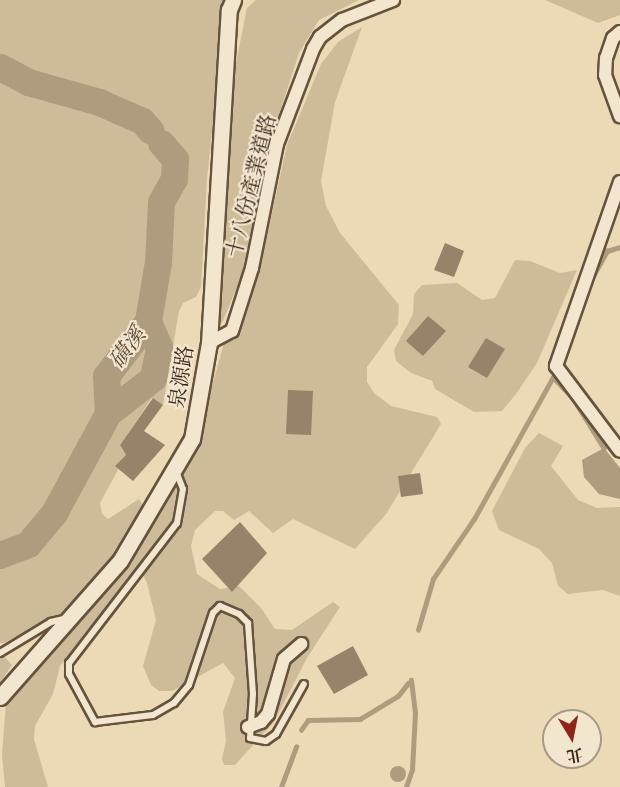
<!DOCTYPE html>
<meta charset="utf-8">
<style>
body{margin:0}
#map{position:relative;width:620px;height:787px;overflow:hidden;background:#ecd9b5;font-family:Cardo,"Noto Serif TC",serif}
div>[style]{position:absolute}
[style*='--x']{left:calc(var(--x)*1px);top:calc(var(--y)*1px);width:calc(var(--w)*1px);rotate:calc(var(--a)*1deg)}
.green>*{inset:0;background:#cdbb9a}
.water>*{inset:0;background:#af9c7f}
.round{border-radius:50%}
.stream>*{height:4.5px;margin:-2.25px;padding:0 2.25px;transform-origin:2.25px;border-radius:2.25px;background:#af9c7f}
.river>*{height:27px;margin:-13.5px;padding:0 13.5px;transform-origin:13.5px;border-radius:13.5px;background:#af9c7f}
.building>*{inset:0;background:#968369}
.roads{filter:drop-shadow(2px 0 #65533e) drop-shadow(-2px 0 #65533e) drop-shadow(0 2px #65533e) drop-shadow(0 -2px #65533e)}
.service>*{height:6px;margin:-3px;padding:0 3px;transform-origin:3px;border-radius:3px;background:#f3e6cf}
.minor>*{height:12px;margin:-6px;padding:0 6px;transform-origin:6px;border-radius:6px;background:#f3e6cf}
.tertiary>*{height:15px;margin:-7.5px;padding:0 7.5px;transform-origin:7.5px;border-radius:7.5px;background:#f3e6cf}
span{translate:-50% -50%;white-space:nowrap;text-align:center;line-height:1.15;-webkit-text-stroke:4.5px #f3e6cf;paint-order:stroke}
.street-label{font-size:21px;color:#382617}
.water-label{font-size:22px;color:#5c4936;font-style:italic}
.north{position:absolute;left:542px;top:709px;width:60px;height:60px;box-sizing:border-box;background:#f3e6cf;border:2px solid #a89985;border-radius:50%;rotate:170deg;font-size:16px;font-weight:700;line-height:24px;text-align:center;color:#382617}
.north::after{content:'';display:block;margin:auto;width:21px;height:27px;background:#8f2418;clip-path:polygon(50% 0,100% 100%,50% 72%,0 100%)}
</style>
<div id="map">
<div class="green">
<div style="clip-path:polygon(0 0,226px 0,207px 179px,201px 287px,196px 297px,183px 303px,179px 311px,163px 405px,152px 398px,120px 445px,126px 455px,100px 503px,102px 514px,108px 519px,139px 499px,144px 507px,95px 583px,71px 608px,4px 643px,0 643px)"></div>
<div style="clip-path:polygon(256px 0,359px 0,319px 20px,299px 53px,267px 151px,244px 270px,222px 323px,216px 320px,234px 73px,247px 8px)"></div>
<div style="clip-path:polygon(545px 0,620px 0,620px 15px,598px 23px)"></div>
<div style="clip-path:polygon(362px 27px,335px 102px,321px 181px,326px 206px,340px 233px,399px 305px,398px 324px,367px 367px,367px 382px,374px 393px,391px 406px,437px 417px,441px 424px,386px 514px,355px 549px,293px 519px,273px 533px,249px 511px,234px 520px,223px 511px,215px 511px,195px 530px,191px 546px,197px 574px,220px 589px,239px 586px,261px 608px,275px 629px,292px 630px,333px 602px,340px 607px,307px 658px,274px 722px,235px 765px,224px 765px,222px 759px,226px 741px,223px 712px,235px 678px,223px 663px,172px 691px,159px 691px,151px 685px,143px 666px,156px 620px,147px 583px,142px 573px,134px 571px,60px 666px,53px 694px,35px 726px,34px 739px,48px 787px,5px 787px,2px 755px,6px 703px,16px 682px,191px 461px,224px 343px,239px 334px,261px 262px,287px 145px,321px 64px,338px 42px)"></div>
<div style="clip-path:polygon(515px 260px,530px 261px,560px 273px,577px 270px,537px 363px,516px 394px,502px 411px,474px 412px,435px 389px,432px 381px,411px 373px,396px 361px,394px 350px,413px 314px,414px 294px,422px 285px,457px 283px,482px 300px,495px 298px)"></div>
<div style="clip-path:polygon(539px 433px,563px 446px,551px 466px,578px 500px,597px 508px,620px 507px,620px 596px,603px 590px,568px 594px,558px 586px,552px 563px,539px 549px,499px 530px,492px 511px,525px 448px)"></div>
<div style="clip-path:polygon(5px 657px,12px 665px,0 683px,0 658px)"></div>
</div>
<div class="water">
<div style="clip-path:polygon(604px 448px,620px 468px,620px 499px,599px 494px,584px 477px,582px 460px)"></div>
<div class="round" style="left:390px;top:766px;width:16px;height:16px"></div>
</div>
<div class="stream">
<div style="--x:592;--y:278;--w:31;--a:-61"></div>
<div style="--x:607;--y:251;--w:14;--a:-17"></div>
<div style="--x:418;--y:630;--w:53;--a:-73.6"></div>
<div style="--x:433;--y:579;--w:73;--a:-55.7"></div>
<div style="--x:474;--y:519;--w:162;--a:-60.9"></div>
<div style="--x:553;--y:377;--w:29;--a:46"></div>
<div style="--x:573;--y:398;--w:59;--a:58.2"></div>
<div style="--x:301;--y:730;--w:12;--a:-55"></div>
<div style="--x:308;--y:720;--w:52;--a:-1.1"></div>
<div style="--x:360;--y:719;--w:44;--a:-31.2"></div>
<div style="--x:398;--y:696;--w:16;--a:-52"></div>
<div style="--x:281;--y:787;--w:43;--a:-69.4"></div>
<div style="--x:406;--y:787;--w:18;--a:-71"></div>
<div style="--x:412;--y:770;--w:57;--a:-87"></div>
<div style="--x:415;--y:713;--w:33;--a:-97"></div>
</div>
<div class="river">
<div style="--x:0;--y:67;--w:32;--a:28"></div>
<div style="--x:28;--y:82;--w:74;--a:15.7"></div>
<div style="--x:99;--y:102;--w:47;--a:23.8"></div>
<div style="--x:142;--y:121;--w:13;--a:48"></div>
<div style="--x:108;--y:413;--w:57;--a:-37.9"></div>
<div style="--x:153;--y:378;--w:32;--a:-79"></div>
<div style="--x:159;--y:347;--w:28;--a:-113"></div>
<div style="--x:0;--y:555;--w:30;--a:-21"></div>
<div style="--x:28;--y:544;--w:40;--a:-50"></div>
<div style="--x:54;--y:513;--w:114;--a:-61.6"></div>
<div style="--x:108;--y:413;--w:37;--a:-93"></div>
<div style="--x:106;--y:376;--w:69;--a:-52.6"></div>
<div style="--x:148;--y:321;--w:60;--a:-80.4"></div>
<div style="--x:158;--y:262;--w:60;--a:-87.1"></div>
<div style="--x:161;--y:202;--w:26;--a:-61"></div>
<div style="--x:174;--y:179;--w:20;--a:-87"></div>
<div style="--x:175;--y:159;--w:21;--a:-131"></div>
</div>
<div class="building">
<div style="clip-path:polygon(445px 243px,464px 251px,454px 277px,434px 270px)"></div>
<div style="clip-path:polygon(428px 316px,446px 331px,423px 356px,406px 341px)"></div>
<div style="clip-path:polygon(486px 338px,505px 349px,487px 378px,468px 367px)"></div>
<div style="clip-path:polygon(288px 390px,313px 391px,311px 435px,286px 434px)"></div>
<div style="clip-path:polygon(153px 398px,163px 405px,144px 431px,165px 445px,133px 481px,115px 466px,126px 455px,120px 445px)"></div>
<div style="clip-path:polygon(420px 473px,423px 494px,401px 497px,398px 476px)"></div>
<div style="clip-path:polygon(240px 522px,267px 553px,232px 592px,202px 559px)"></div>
<div style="clip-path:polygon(353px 646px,368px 675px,334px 694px,317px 666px)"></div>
</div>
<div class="roads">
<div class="service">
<div style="--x:176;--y:471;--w:19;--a:69"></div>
<div style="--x:183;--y:489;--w:35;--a:100"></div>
<div style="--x:177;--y:523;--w:177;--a:127.6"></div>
<div style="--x:69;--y:663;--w:11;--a:90"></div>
<div style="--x:69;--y:674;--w:55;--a:61.6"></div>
<div style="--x:95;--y:722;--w:58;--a:-6.9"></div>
<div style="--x:153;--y:715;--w:24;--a:-30"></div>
<div style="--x:174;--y:703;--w:23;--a:-50"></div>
<div style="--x:189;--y:685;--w:76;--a:-71.6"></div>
<div style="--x:213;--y:613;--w:10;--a:-45"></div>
<div style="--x:220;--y:606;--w:21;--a:23"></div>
<div style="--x:239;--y:614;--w:13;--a:45"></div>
<div style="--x:248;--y:623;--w:71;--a:86"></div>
<div style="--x:253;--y:694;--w:44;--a:93.9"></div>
<div style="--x:250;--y:738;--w:16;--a:11"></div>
<div style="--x:266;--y:741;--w:12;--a:-35"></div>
<div style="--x:276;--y:734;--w:57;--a:-60.8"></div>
<div style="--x:0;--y:653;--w:60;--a:-31.3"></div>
<div style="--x:51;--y:622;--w:12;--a:-14"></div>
</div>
<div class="minor">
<div style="--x:620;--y:32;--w:9;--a:139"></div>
<div style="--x:613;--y:38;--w:21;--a:109"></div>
<div style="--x:606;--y:58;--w:17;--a:93"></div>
<div style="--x:605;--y:75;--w:44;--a:69.9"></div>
<div style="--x:620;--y:182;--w:195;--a:109.2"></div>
<div style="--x:556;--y:366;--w:106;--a:53"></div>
<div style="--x:209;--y:343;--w:26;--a:-28"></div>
<div style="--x:232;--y:331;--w:66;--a:-72.4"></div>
<div style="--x:252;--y:268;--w:126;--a:-78.6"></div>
<div style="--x:277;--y:144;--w:102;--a:-69.2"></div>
<div style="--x:313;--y:49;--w:14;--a:-60"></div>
<div style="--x:320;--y:37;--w:28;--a:-38"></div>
<div style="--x:342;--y:20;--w:55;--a:-21.4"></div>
<div style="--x:248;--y:727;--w:14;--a:-21"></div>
<div style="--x:261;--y:722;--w:11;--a:-49"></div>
<div style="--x:268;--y:714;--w:57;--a:-73.8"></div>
<div style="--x:284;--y:659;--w:23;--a:-41"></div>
</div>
<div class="tertiary">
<div style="--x:0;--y:697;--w:181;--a:-48.6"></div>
<div style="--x:120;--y:561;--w:142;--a:-59.5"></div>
<div style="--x:192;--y:439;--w:97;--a:-80"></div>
<div style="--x:209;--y:343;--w:334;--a:-86.6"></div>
<div style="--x:229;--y:10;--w:11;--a:-68"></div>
</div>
</div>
<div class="street-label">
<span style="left:252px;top:186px;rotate:-76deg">十八份產業道路</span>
<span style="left:182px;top:377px;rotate:-81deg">泉源路</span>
</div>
<div class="water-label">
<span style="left:128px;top:348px;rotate:-53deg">磺溪</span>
</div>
<div class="north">北</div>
</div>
